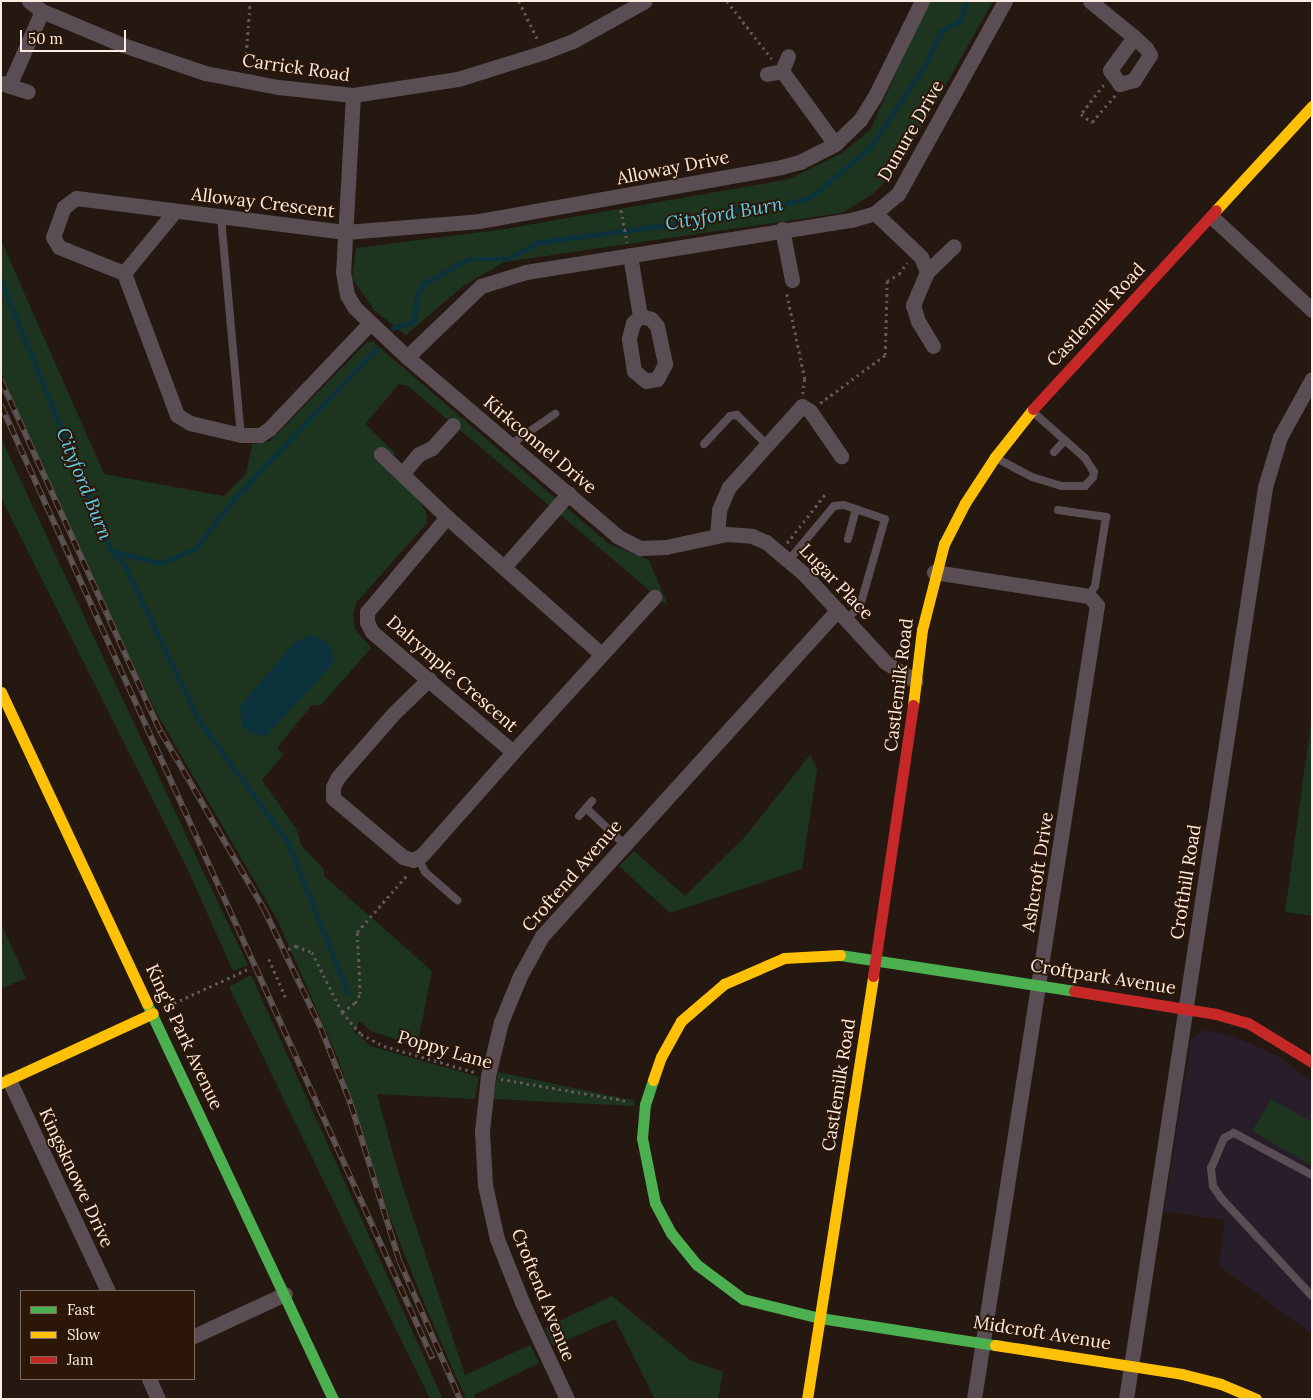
<!DOCTYPE html>
<style>
body{margin:0}
#map{position:relative;width:1313px;height:1400px;overflow:hidden;background:#241810;font-family:Lora,serif}
div>[style]{position:absolute}
[style*='--x']{left:calc(var(--x)*1px);top:calc(var(--y)*1px);width:calc(var(--w)*1px);rotate:calc(var(--a)*1deg)}
.education>*{inset:0;background:#281e2a}
.green>*{inset:0;background:#1d351e}
.water>*{inset:0;background:#0c333c}
.stream>*{height:4.5px;margin:-2.25px;padding:0 2.25px;transform-origin:2.25px;border-radius:2.25px;background:#0c333c}
.path>*{height:2.5px;margin-top:-1.25px;transform-origin:0;background:repeating-linear-gradient(90deg,#62585a 0 2.5px,transparent 0 6.5px)}
.lane>*{height:8px;margin:-4px;padding:0 4px;transform-origin:4px;border-radius:4px;background:#5a4e54}
.street>*{height:15px;margin:-7.5px;padding:0 7.5px;transform-origin:7.5px;border-radius:7.5px;background:#5a4e54}
.fast>*{height:11px;margin:-5.5px;padding:0 5.5px;transform-origin:5.5px;border-radius:5.5px;background:#4caf50}
.slow>*{height:11px;margin:-5.5px;padding:0 5.5px;transform-origin:5.5px;border-radius:5.5px;background:#ffc107}
.jam>*{height:11px;margin:-5.5px;padding:0 5.5px;transform-origin:5.5px;border-radius:5.5px;background:#c62828}
.rail>*{height:5.5px;margin-top:-2.75px;transform-origin:0;background:repeating-linear-gradient(90deg,#2c1608 0 11px,#5e5453 0 22px);box-sizing:border-box;border-block:1px solid #5e5453}
span{translate:-50% -50%;white-space:nowrap;text-align:center;line-height:1.15;-webkit-text-stroke:4px #2c1608;paint-order:stroke}
.street-label{font-size:18px;color:#fbebe1}
.water-label{font-size:19px;color:#5cd0ed;font-style:italic}
.frame{position:absolute;inset:0;border:2px solid #fbebe1;pointer-events:none}
.legend{position:absolute;left:20px;top:1290px;width:175px;height:90px;box-sizing:border-box;background:#2c1608;border:1px solid #7f6b5f;margin:0;padding:6px 9px;list-style:none;font-size:15px;color:#fbebe1}
.legend li{display:flex;align-items:center;gap:10px;height:25px}
.legend b{width:25px;border:1px solid #7f6b5f}
.scale{position:absolute;left:20px;top:30px;width:106px;height:22px;box-sizing:border-box;border:2px solid #fbebe1;border-top:0;padding-left:6px;font-size:15px;line-height:18px;white-space:nowrap;color:#fbebe1;-webkit-text-stroke:4px #2c1608;paint-order:stroke}
</style>
<div id="map">
<div class="education">
<div style="clip-path:polygon(1204px 1030px,1235px 1037px,1276px 1055px,1312px 1081px,1312px 1334px,1219px 1266px,1225px 1220px,1164px 1211px,1191px 1038px)"></div>
</div>
<div class="green">
<div style="clip-path:polygon(929px 1px,993px 1px,900px 166px,874px 193px,842px 213px,504px 262px,462px 287px,406px 335px,375px 311px,352px 278px,356px 248px,505px 229px,789px 179px,842px 153px,870px 130px)"></div>
<div style="clip-path:polygon(1px 240px,104px 474px,224px 496px,246px 474px,252px 444px,270px 441px,366px 343px,372px 341px,609px 544px,649px 560px,668px 606px,408px 386px,399px 384px,365px 424px,395px 453px,392px 456px,426px 512px,427px 523px,356px 603px,353px 615px,355px 629px,371px 648px,320px 706px,312px 705px,277px 748px,284px 754px,262px 780px,297px 830px,301px 845px,324px 869px,324px 876px,432px 971px,417px 1047px,371px 1031px,359px 1021px,355px 1032px,370px 1046px,479px 1077px,475px 1099px,377px 1094px,398px 1172px,465px 1375px,530px 1345px,539px 1363px,474px 1395px,476px 1399px,466px 1399px,421px 1296px,388px 1212px,338px 1058px,278px 921px,157px 714px,48px 482px,1px 371px)"></div>
<div style="clip-path:polygon(1px 438px,201px 867px,248px 965px,233px 971px,187px 868px,1px 498px)"></div>
<div style="clip-path:polygon(1312px 715px,1312px 916px,1285px 912px)"></div>
<div style="clip-path:polygon(810px 755px,817px 769px,802px 869px,670px 913px,619px 866px,634px 851px,685px 896px,743px 839px)"></div>
<div style="clip-path:polygon(1px 924px,26px 978px,1px 989px)"></div>
<div style="clip-path:polygon(251px 975px,443px 1399px,430px 1399px,229px 987px)"></div>
<div style="clip-path:polygon(498px 1072px,635px 1101px,634px 1106px,493px 1099px)"></div>
<div style="clip-path:polygon(1271px 1099px,1312px 1122px,1312px 1166px,1252px 1131px)"></div>
<div style="clip-path:polygon(612px 1296px,690px 1360px,723px 1372px,718px 1399px,655px 1399px,615px 1319px,553px 1346px,545px 1328px)"></div>
</div>
<div class="water">
<div style="clip-path:polygon(309px 635px,322px 639px,330px 647px,334px 655px,333px 664px,266px 736px,251px 734px,242px 726px,240px 706px,294px 643px)"></div>
</div>
<div class="stream">
<div style="--x:1;--y:280;--w:292;--a:67.9"></div>
<div style="--x:111;--y:551;--w:51;--a:13.5"></div>
<div style="--x:161;--y:563;--w:35;--a:-22"></div>
<div style="--x:194;--y:550;--w:65;--a:-51.9"></div>
<div style="--x:234;--y:499;--w:207;--a:-46.6"></div>
<div style="--x:393;--y:328;--w:22;--a:-18"></div>
<div style="--x:414;--y:321;--w:26;--a:-83"></div>
<div style="--x:417;--y:295;--w:13;--a:-61"></div>
<div style="--x:423;--y:284;--w:52;--a:-28.5"></div>
<div style="--x:469;--y:259;--w:37;--a:0"></div>
<div style="--x:506;--y:259;--w:38;--a:-27"></div>
<div style="--x:540;--y:242;--w:183;--a:-7.6"></div>
<div style="--x:721;--y:218;--w:29;--a:-25"></div>
<div style="--x:747;--y:206;--w:31;--a:0"></div>
<div style="--x:778;--y:206;--w:34;--a:-15"></div>
<div style="--x:811;--y:197;--w:78;--a:-39.8"></div>
<div style="--x:871;--y:147;--w:102;--a:-56.6"></div>
<div style="--x:927;--y:62;--w:34;--a:-66"></div>
<div style="--x:941;--y:31;--w:21;--a:-28"></div>
<div style="--x:960;--y:21;--w:21;--a:-73"></div>
<div style="--x:112;--y:552;--w:17;--a:45"></div>
<div style="--x:124;--y:564;--w:173;--a:64.3"></div>
<div style="--x:199;--y:720;--w:151;--a:53.9"></div>
<div style="--x:288;--y:842;--w:162;--a:68.3"></div>
</div>
<div class="path">
<div style="--x:519;--y:1;--w:43;--a:64"></div>
<div style="--x:727;--y:1;--w:73;--a:52.2"></div>
<div style="--x:245;--y:67;--w:66;--a:-85.7"></div>
<div style="--x:1104;--y:85;--w:37;--a:128"></div>
<div style="--x:1081;--y:114;--w:14;--a:36"></div>
<div style="--x:1092;--y:122;--w:35;--a:-49"></div>
<div style="--x:621;--y:210;--w:33;--a:79"></div>
<div style="--x:787;--y:294;--w:87;--a:78"></div>
<div style="--x:805;--y:379;--w:15;--a:98"></div>
<div style="--x:820;--y:403;--w:81;--a:-36.4"></div>
<div style="--x:885;--y:355;--w:74;--a:-88.5"></div>
<div style="--x:887;--y:281;--w:14;--a:-30"></div>
<div style="--x:899;--y:274;--w:14;--a:-54"></div>
<div style="--x:787;--y:543;--w:63;--a:-52"></div>
<div style="--x:288;--y:949;--w:9;--a:-21"></div>
<div style="--x:296;--y:946;--w:17;--a:21"></div>
<div style="--x:312;--y:952;--w:67;--a:63.4"></div>
<div style="--x:342;--y:1012;--w:29;--a:49"></div>
<div style="--x:361;--y:1034;--w:26;--a:28"></div>
<div style="--x:384;--y:1046;--w:94;--a:16.1"></div>
<div style="--x:269;--y:959;--w:43;--a:66.4"></div>
<div style="--x:168;--y:1006;--w:90;--a:-24.9"></div>
<div style="--x:342;--y:1012;--w:16;--a:-35"></div>
<div style="--x:355;--y:1003;--w:10;--a:-61"></div>
<div style="--x:360;--y:994;--w:62;--a:-92.8"></div>
<div style="--x:357;--y:932;--w:77;--a:-48.7"></div>
<div style="--x:501;--y:1079;--w:130;--a:9.8"></div>
</div>
<div class="lane">
<div style="--x:221;--y:217;--w:219;--a:84.8"></div>
<div style="--x:704;--y:444;--w:38;--a:-47"></div>
<div style="--x:730;--y:416;--w:7;--a:-8"></div>
<div style="--x:737;--y:415;--w:42;--a:45"></div>
<div style="--x:510;--y:445;--w:55;--a:-34.6"></div>
<div style="--x:1054;--y:452;--w:16;--a:-47"></div>
<div style="--x:998;--y:459;--w:38;--a:28"></div>
<div style="--x:1032;--y:477;--w:30;--a:17"></div>
<div style="--x:1061;--y:486;--w:24;--a:0"></div>
<div style="--x:1085;--y:486;--w:12;--a:-48"></div>
<div style="--x:1093;--y:477;--w:5;--a:-79"></div>
<div style="--x:1094;--y:472;--w:17;--a:-123"></div>
<div style="--x:1085;--y:458;--w:69;--a:-138.5"></div>
<div style="--x:1058;--y:510;--w:49;--a:8.3"></div>
<div style="--x:1106;--y:517;--w:70;--a:99.1"></div>
<div style="--x:1095;--y:586;--w:12;--a:121"></div>
<div style="--x:848;--y:539;--w:31;--a:-75"></div>
<div style="--x:789;--y:560;--w:70;--a:-50.2"></div>
<div style="--x:834;--y:506;--w:10;--a:-6"></div>
<div style="--x:844;--y:505;--w:43;--a:18.9"></div>
<div style="--x:885;--y:519;--w:91;--a:106"></div>
<div style="--x:860;--y:606;--w:18;--a:135"></div>
<div style="--x:586;--y:808;--w:52;--a:43.5"></div>
<div style="--x:579;--y:816;--w:20;--a:-49"></div>
<div style="--x:418;--y:858;--w:16;--a:63"></div>
<div style="--x:425;--y:872;--w:43;--a:41.2"></div>
<div style="--x:1312;--y:1175;--w:89;--a:-151.7"></div>
<div style="--x:1234;--y:1133;--w:11;--a:153"></div>
<div style="--x:1224;--y:1138;--w:33;--a:113"></div>
<div style="--x:1211;--y:1168;--w:18;--a:84"></div>
<div style="--x:1213;--y:1186;--w:14;--a:56"></div>
<div style="--x:1221;--y:1198;--w:134;--a:47.1"></div>
</div>
<div class="street">
<div style="--x:29;--y:1;--w:16;--a:38"></div>
<div style="--x:42;--y:11;--w:88;--a:22.8"></div>
<div style="--x:123;--y:45;--w:87;--a:18.9"></div>
<div style="--x:205;--y:73;--w:74;--a:10.9"></div>
<div style="--x:278;--y:87;--w:75;--a:6.1"></div>
<div style="--x:353;--y:95;--w:106;--a:-8.7"></div>
<div style="--x:458;--y:79;--w:90;--a:-17.4"></div>
<div style="--x:544;--y:52;--w:31;--a:-21"></div>
<div style="--x:573;--y:41;--w:82;--a:-29.1"></div>
<div style="--x:1090;--y:1;--w:57;--a:39.3"></div>
<div style="--x:1134;--y:37;--w:16;--a:43"></div>
<div style="--x:1146;--y:48;--w:8;--a:60"></div>
<div style="--x:1150;--y:55;--w:30;--a:123"></div>
<div style="--x:1134;--y:80;--w:15;--a:164"></div>
<div style="--x:1120;--y:84;--w:17;--a:-126"></div>
<div style="--x:1110;--y:70;--w:41;--a:-54"></div>
<div style="--x:782;--y:71;--w:90;--a:54"></div>
<div style="--x:767;--y:74;--w:15;--a:-11"></div>
<div style="--x:782;--y:71;--w:16;--a:-68"></div>
<div style="--x:1;--y:83;--w:28;--a:18"></div>
<div style="--x:9;--y:86;--w:82;--a:-66.3"></div>
<div style="--x:353;--y:95;--w:177;--a:93.2"></div>
<div style="--x:343;--y:272;--w:23;--a:80"></div>
<div style="--x:347;--y:295;--w:15;--a:58"></div>
<div style="--x:355;--y:308;--w:71;--a:43.3"></div>
<div style="--x:407;--y:357;--w:276;--a:40.4"></div>
<div style="--x:617;--y:536;--w:26;--a:28"></div>
<div style="--x:640;--y:548;--w:26;--a:-2"></div>
<div style="--x:666;--y:547;--w:61;--a:-12.2"></div>
<div style="--x:726;--y:534;--w:26;--a:4"></div>
<div style="--x:752;--y:536;--w:15;--a:23"></div>
<div style="--x:766;--y:542;--w:48;--a:40"></div>
<div style="--x:803;--y:573;--w:121;--a:47.3"></div>
<div style="--x:885;--y:662;--w:36;--a:32"></div>
<div style="--x:875;--y:213;--w:64;--a:43.7"></div>
<div style="--x:921;--y:257;--w:16;--a:68"></div>
<div style="--x:927;--y:272;--w:36;--a:113"></div>
<div style="--x:913;--y:305;--w:17;--a:73"></div>
<div style="--x:918;--y:321;--w:29;--a:59"></div>
<div style="--x:1212;--y:217;--w:137;--a:42.9"></div>
<div style="--x:782;--y:229;--w:52;--a:78.9"></div>
<div style="--x:630;--y:255;--w:62;--a:80.7"></div>
<div style="--x:640;--y:316;--w:11;--a:15"></div>
<div style="--x:651;--y:319;--w:9;--a:49"></div>
<div style="--x:657;--y:326;--w:39;--a:78"></div>
<div style="--x:665;--y:364;--w:17;--a:118"></div>
<div style="--x:657;--y:379;--w:11;--a:170"></div>
<div style="--x:646;--y:381;--w:16;--a:-140"></div>
<div style="--x:634;--y:371;--w:33;--a:-99"></div>
<div style="--x:629;--y:338;--w:16;--a:-75"></div>
<div style="--x:633;--y:323;--w:10;--a:-45"></div>
<div style="--x:927;--y:272;--w:37;--a:-44"></div>
<div style="--x:124;--y:273;--w:80;--a:-50.6"></div>
<div style="--x:370;--y:323;--w:146;--a:133.6"></div>
<div style="--x:269;--y:429;--w:11;--a:146"></div>
<div style="--x:260;--y:435;--w:19;--a:180"></div>
<div style="--x:241;--y:435;--w:52;--a:-166.8"></div>
<div style="--x:190;--y:423;--w:15;--a:-148"></div>
<div style="--x:177;--y:415;--w:152;--a:-110.5"></div>
<div style="--x:124;--y:273;--w:70;--a:-158.2"></div>
<div style="--x:59;--y:247;--w:12;--a:-121"></div>
<div style="--x:53;--y:237;--w:32;--a:-70"></div>
<div style="--x:64;--y:207;--w:15;--a:-37"></div>
<div style="--x:76;--y:198;--w:272;--a:7.2"></div>
<div style="--x:346;--y:232;--w:133;--a:-4.7"></div>
<div style="--x:479;--y:221;--w:307;--a:-10.1"></div>
<div style="--x:781;--y:167;--w:20;--a:-15"></div>
<div style="--x:800;--y:162;--w:39;--a:-27"></div>
<div style="--x:835;--y:144;--w:35;--a:-44"></div>
<div style="--x:860;--y:120;--w:28;--a:-58"></div>
<div style="--x:875;--y:96;--w:106;--a:-63.7"></div>
<div style="--x:407;--y:357;--w:103;--a:-43.8"></div>
<div style="--x:481;--y:286;--w:47;--a:-17.3"></div>
<div style="--x:526;--y:272;--w:329;--a:-9.1"></div>
<div style="--x:851;--y:220;--w:25;--a:-16"></div>
<div style="--x:875;--y:213;--w:30;--a:-40"></div>
<div style="--x:898;--y:194;--w:221;--a:-61"></div>
<div style="--x:381;--y:454;--w:91;--a:43.7"></div>
<div style="--x:402;--y:474;--w:26;--a:-50"></div>
<div style="--x:419;--y:454;--w:14;--a:-25"></div>
<div style="--x:432;--y:448;--w:31;--a:-48"></div>
<div style="--x:717;--y:535;--w:25;--a:-85"></div>
<div style="--x:719;--y:510;--w:25;--a:-67"></div>
<div style="--x:729;--y:487;--w:109;--a:-48"></div>
<div style="--x:802;--y:406;--w:9;--a:32"></div>
<div style="--x:810;--y:411;--w:55;--a:55.4"></div>
<div style="--x:504;--y:567;--w:98;--a:-48.7"></div>
<div style="--x:934;--y:572;--w:157;--a:8.8"></div>
<div style="--x:1089;--y:596;--w:12;--a:48"></div>
<div style="--x:1097;--y:605;--w:803;--a:98.81"></div>
<div style="--x:600;--y:653;--w:205;--a:-138.4"></div>
<div style="--x:447;--y:517;--w:124;--a:130.1"></div>
<div style="--x:367;--y:612;--w:10;--a:90"></div>
<div style="--x:367;--y:622;--w:11;--a:63"></div>
<div style="--x:372;--y:632;--w:185;--a:40.4"></div>
<div style="--x:513;--y:752;--w:210;--a:-47.7"></div>
<div style="--x:429;--y:679;--w:49;--a:135.8"></div>
<div style="--x:394;--y:713;--w:85;--a:131.2"></div>
<div style="--x:338;--y:777;--w:11;--a:117"></div>
<div style="--x:333;--y:787;--w:11;--a:90"></div>
<div style="--x:333;--y:798;--w:92;--a:40.1"></div>
<div style="--x:403;--y:857;--w:10;--a:17"></div>
<div style="--x:413;--y:860;--w:10;--a:-29"></div>
<div style="--x:422;--y:855;--w:137;--a:-48.5"></div>
<div style="--x:9;--y:1080;--w:233;--a:64.9"></div>
<div style="--x:194;--y:1336;--w:100;--a:-24.8"></div>
<div style="--x:149;--y:1379;--w:22;--a:66"></div>
<div style="--x:567;--y:1399;--w:107;--a:-114.9"></div>
<div style="--x:522;--y:1302;--w:68;--a:-111.6"></div>
<div style="--x:497;--y:1239;--w:55;--a:-102.5"></div>
<div style="--x:485;--y:1185;--w:54;--a:-93.2"></div>
<div style="--x:482;--y:1131;--w:55;--a:-83.8"></div>
<div style="--x:488;--y:1076;--w:56;--a:-76.5"></div>
<div style="--x:501;--y:1022;--w:50;--a:-67.6"></div>
<div style="--x:520;--y:976;--w:46;--a:-61.2"></div>
<div style="--x:542;--y:936;--w:440;--a:-47.8"></div>
<div style="--x:1126;--y:1399;--w:923;--a:-81.33"></div>
<div style="--x:1265;--y:487;--w:52;--a:-73.3"></div>
<div style="--x:1280;--y:437;--w:66;--a:-61.1"></div>
</div>
<div class="fast">
<div style="--x:840;--y:955;--w:237;--a:8.7"></div>
<div style="--x:147;--y:1004;--w:437;--a:64.8"></div>
<div style="--x:653;--y:1080;--w:25;--a:108"></div>
<div style="--x:645;--y:1104;--w:34;--a:95"></div>
<div style="--x:642;--y:1138;--w:66;--a:78.7"></div>
<div style="--x:655;--y:1203;--w:34;--a:62"></div>
<div style="--x:671;--y:1233;--w:40;--a:51"></div>
<div style="--x:696;--y:1264;--w:59;--a:36.7"></div>
<div style="--x:743;--y:1299;--w:79;--a:13.9"></div>
<div style="--x:820;--y:1318;--w:177;--a:8.8"></div>
</div>
<div class="slow">
<div style="--x:1216;--y:210;--w:142;--a:-47.3"></div>
<div style="--x:1;--y:692;--w:344;--a:64.9"></div>
<div style="--x:913;--y:705;--w:76;--a:-83.2"></div>
<div style="--x:922;--y:630;--w:89;--a:-75.7"></div>
<div style="--x:944;--y:544;--w:46;--a:-62.9"></div>
<div style="--x:965;--y:503;--w:55;--a:-56.9"></div>
<div style="--x:995;--y:457;--w:61;--a:-51.6"></div>
<div style="--x:653;--y:1080;--w:24;--a:-71"></div>
<div style="--x:661;--y:1057;--w:41;--a:-60.9"></div>
<div style="--x:681;--y:1021;--w:57;--a:-40.7"></div>
<div style="--x:724;--y:984;--w:65;--a:-23.4"></div>
<div style="--x:784;--y:958;--w:56;--a:-3.1"></div>
<div style="--x:1;--y:1083;--w:167;--a:-24.7"></div>
<div style="--x:995;--y:1345;--w:189;--a:8.8"></div>
<div style="--x:1182;--y:1374;--w:40;--a:14.4"></div>
<div style="--x:1221;--y:1384;--w:38;--a:23"></div>
<div style="--x:807;--y:1399;--w:428;--a:-81.1"></div>
</div>
<div class="jam">
<div style="--x:1033;--y:409;--w:270;--a:-47.4"></div>
<div style="--x:873;--y:976;--w:274;--a:-81.6"></div>
<div style="--x:1074;--y:991;--w:144;--a:9.2"></div>
<div style="--x:1216;--y:1014;--w:33;--a:16"></div>
<div style="--x:1248;--y:1023;--w:75;--a:31.4"></div>
</div>
<div class="rail">
<div style="--x:1;--y:380;--w:387;--a:65.6"></div>
<div style="--x:161;--y:732;--w:205;--a:59.8"></div>
<div style="--x:264;--y:909;--w:132;--a:64.4"></div>
<div style="--x:321;--y:1028;--w:82;--a:68.5"></div>
<div style="--x:351;--y:1104;--w:165;--a:72.8"></div>
<div style="--x:400;--y:1262;--w:150;--a:66.3"></div>
<div style="--x:1;--y:405;--w:1047;--a:65.64"></div>
</div>
<div class="street-label">
<span style="left:296px;top:68px;rotate:8deg">Carrick Road</span>
<span style="left:911px;top:131px;rotate:-60deg">Dunure Drive</span>
<span style="left:673px;top:168px;rotate:-11deg">Alloway Drive</span>
<span style="left:263px;top:203px;rotate:7deg">Alloway Crescent</span>
<span style="left:1096px;top:315px;rotate:-47deg">Castlemilk Road</span>
<span style="left:540px;top:445px;rotate:40deg">Kirkconnel Drive</span>
<span style="left:836px;top:582px;rotate:46deg">Lugar Place</span>
<span style="left:452px;top:674px;rotate:41deg">Dalrymple Crescent</span>
<span style="left:899px;top:685px;rotate:-83deg">Castlemilk Road</span>
<span style="left:1038px;top:872px;rotate:-81deg">Ashcroft Drive</span>
<span style="left:572px;top:876px;rotate:-49deg">Croftend Avenue</span>
<span style="left:1186px;top:882px;rotate:-81deg">Crofthill Road</span>
<span style="left:1103px;top:977px;rotate:9deg">Croftpark Avenue</span>
<span style="left:184px;top:1037px;rotate:65deg">King's Park Avenue</span>
<span style="left:445px;top:1050px;rotate:16deg">Poppy Lane</span>
<span style="left:839px;top:1085px;rotate:-81deg">Castlemilk Road</span>
<span style="left:76px;top:1178px;rotate:65deg">Kingsknowe Drive</span>
<span style="left:543px;top:1295px;rotate:68deg">Croftend Avenue</span>
<span style="left:1042px;top:1333px;rotate:9deg">Midcroft Avenue</span>
</div>
<div class="water-label">
<span style="left:724px;top:214px;rotate:-10deg">Cityford Burn</span>
<span style="left:84px;top:484px;rotate:68deg">Cityford Burn</span>
</div>
<div class="frame"></div>
<ul class="legend">
<li><b style="height:6px;background:#4caf50"></b>Fast</li>
<li><b style="height:6px;background:#ffc107"></b>Slow</li>
<li><b style="height:6px;background:#c62828"></b>Jam</li>
</ul>
<div class="scale">50 m</div>
</div>
